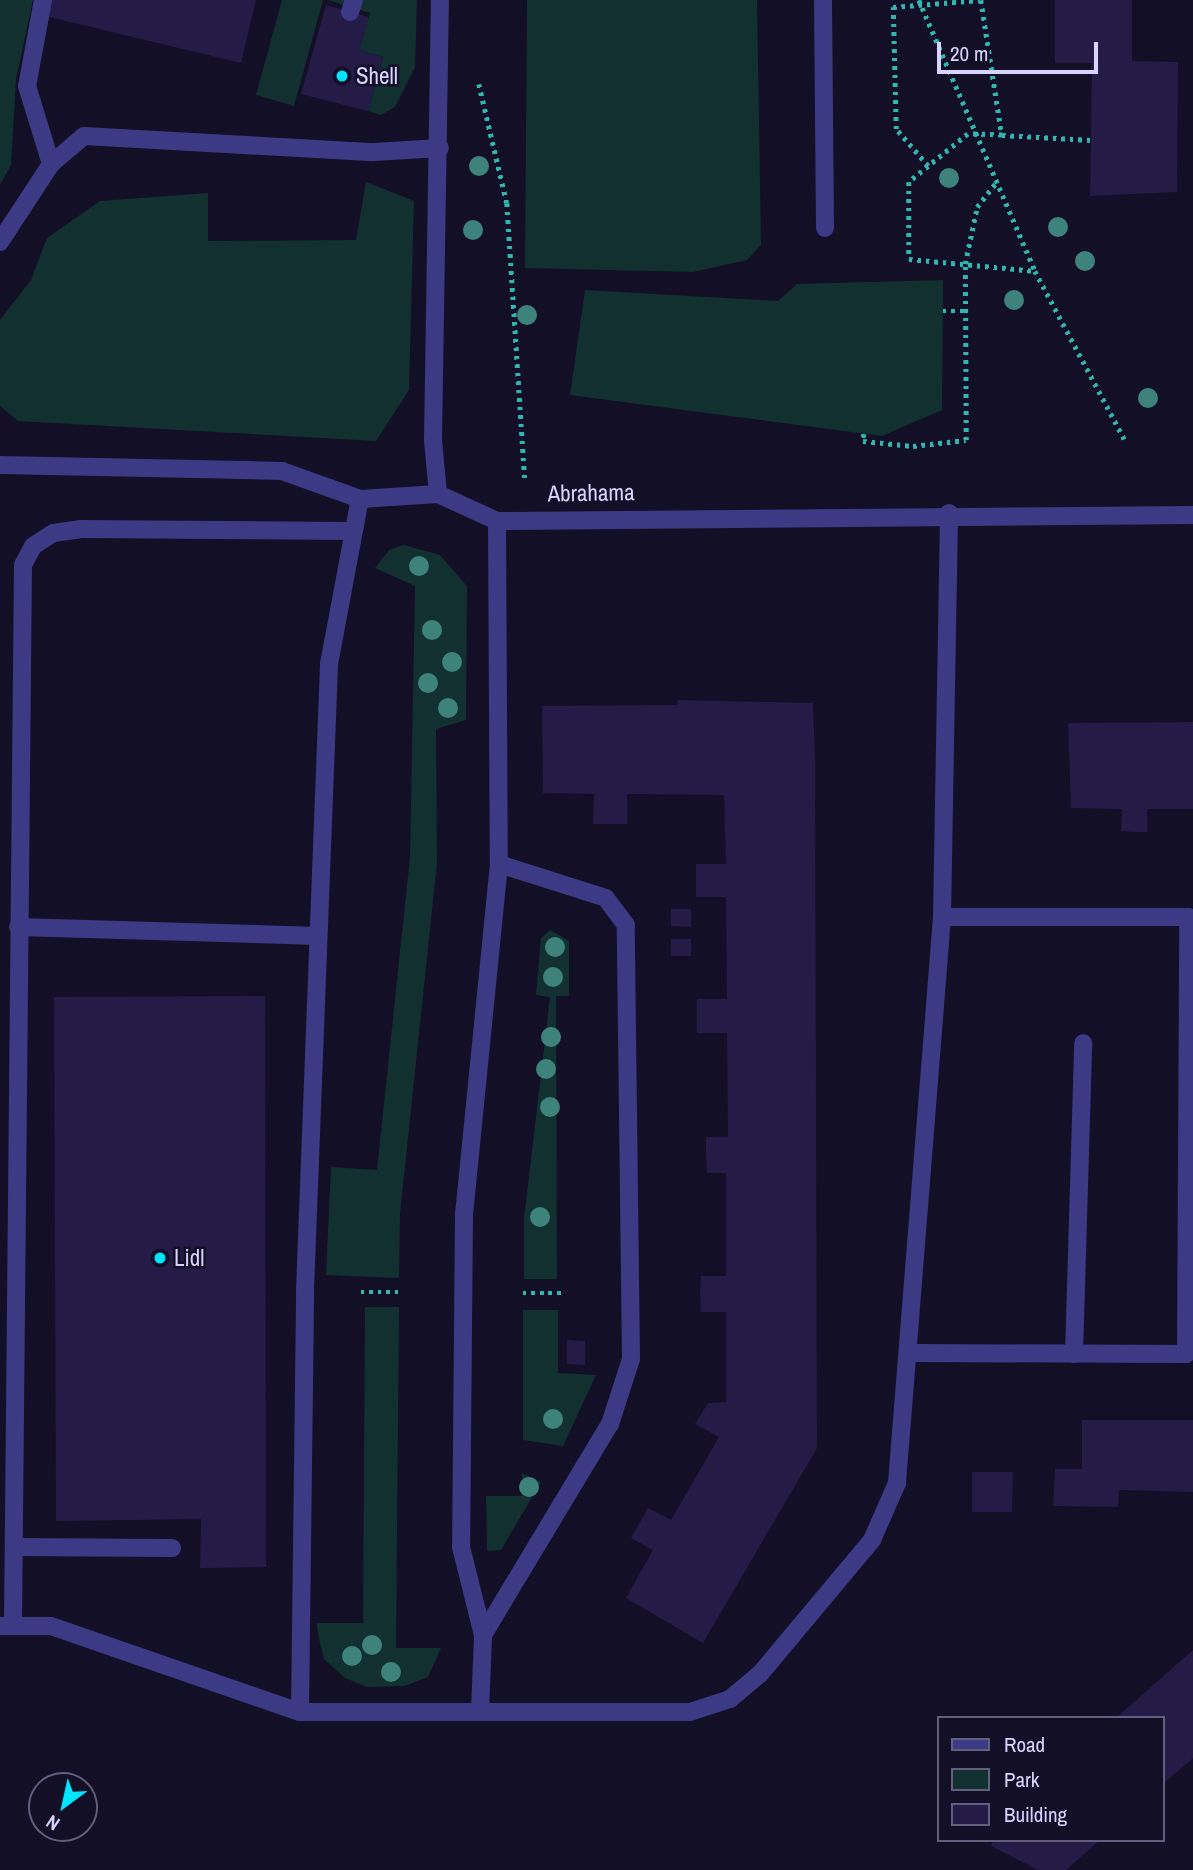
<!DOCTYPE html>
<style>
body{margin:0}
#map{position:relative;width:1193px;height:1870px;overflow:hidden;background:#130f26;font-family:"Archivo Narrow",sans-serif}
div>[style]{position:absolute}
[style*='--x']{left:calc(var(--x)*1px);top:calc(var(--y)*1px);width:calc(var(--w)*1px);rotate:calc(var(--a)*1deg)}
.green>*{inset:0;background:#12302f}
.building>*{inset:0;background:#241b47}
.path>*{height:4.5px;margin-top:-2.25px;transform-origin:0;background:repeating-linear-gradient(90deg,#2fb8b0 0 3.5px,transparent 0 8.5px)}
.minor>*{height:18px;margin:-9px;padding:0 9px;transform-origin:9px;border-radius:9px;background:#3d3a85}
.trees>*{width:20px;height:20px;margin:-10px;border-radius:50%;background:#3d827b}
.dots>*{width:19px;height:19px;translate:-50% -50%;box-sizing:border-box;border:4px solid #130f26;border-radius:50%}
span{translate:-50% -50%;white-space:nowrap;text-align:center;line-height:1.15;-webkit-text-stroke:5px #130f26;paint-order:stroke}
.poi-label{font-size:23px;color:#d9d4ff}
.left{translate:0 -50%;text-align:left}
.street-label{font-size:23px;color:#d9d4ff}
.legend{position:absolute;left:937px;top:1716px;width:228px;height:126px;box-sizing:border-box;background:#130f26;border:2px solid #625e7d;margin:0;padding:9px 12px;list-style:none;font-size:21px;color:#d9d4ff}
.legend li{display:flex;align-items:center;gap:14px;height:35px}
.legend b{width:35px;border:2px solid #625e7d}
.north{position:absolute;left:28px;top:1772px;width:70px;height:70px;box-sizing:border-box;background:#130f26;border:2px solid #625e7d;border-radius:50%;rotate:213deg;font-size:19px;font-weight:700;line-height:28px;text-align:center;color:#d9d4ff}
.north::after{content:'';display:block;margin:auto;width:24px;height:32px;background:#00e5ff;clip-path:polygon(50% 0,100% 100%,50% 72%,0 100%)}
.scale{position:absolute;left:937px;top:42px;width:161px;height:32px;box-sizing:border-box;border:4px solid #d9d4ff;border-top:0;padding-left:9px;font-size:21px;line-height:24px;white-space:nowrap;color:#d9d4ff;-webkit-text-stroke:5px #130f26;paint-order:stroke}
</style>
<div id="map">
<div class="green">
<div style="clip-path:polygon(0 0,33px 0,16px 79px,11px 165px,0 185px)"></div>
<div style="clip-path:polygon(282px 0,323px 0,294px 106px,256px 95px)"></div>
<div style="clip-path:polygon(328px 0,417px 0,415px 67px,395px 107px,381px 115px,368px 111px,383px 57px,359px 50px,370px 13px)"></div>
<div style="clip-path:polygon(527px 0,757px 0,761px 245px,747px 260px,693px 272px,525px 268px)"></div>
<div style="clip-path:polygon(366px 182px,414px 201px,409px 390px,376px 441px,18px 421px,0 406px,0 320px,31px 280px,47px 238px,100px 201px,208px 193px,208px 241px,356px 240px)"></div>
<div style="clip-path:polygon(943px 280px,942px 410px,882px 436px,570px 395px,585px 290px,778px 301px,797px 284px)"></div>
<div style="clip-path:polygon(404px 545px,440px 555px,467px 586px,466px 720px,436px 729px,437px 863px,400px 1214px,399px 1278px,326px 1275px,331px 1167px,377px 1170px,410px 857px,415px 586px,375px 568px,389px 550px)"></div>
<div style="clip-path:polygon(550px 930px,569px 941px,569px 996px,556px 996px,557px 1279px,524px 1279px,524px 1219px,550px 997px,536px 995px,541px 938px)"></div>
<div style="clip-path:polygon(365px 1307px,399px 1307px,396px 1648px,441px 1648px,428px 1677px,405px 1686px,367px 1687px,345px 1678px,324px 1659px,318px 1635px,317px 1623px,363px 1623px)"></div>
<div style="clip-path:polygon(523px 1310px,558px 1310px,558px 1373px,596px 1375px,563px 1446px,523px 1440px)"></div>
<div style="clip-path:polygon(522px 1473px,541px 1482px,501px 1550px,487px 1551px,486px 1496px,522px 1496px)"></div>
</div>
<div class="building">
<div style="clip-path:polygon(49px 0,256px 0,241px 63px,45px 16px)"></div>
<div style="clip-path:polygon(1055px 0,1132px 0,1132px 61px,1178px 62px,1177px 192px,1090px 196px,1092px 63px,1055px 63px)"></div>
<div style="clip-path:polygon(326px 5px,369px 17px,359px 50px,383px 57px,368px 111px,301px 94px)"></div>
<div style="clip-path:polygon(678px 700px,813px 703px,815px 758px,817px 1448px,703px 1643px,626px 1598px,653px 1550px,631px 1538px,648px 1508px,671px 1520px,719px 1437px,695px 1424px,708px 1403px,726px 1402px,726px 1312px,701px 1312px,700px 1294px,701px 1276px,726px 1276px,726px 1173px,707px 1173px,706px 1156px,706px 1137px,728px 1137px,727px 1033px,697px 1033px,697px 999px,727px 999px,726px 897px,696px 897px,696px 864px,726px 864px,724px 795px,627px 794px,627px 824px,593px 824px,594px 794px,543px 793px,542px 706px,677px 705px)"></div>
<div style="clip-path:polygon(1193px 722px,1193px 809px,1147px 809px,1147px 832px,1134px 832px,1121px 831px,1122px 809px,1071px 808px,1068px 723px)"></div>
<div style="clip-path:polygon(671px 909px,691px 909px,691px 927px,671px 926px)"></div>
<div style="clip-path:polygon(671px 939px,691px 939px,691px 956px,671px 956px)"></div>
<div style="clip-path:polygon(265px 996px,266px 1567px,200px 1568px,201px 1519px,56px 1521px,54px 997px)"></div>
<div style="clip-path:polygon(567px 1340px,585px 1341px,585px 1365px,567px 1364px)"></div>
<div style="clip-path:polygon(1082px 1420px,1193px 1420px,1193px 1492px,1119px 1490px,1118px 1507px,1053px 1506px,1055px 1469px,1082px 1469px)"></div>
<div style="clip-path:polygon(972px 1472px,1013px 1472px,1012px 1512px,972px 1512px)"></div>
<div style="clip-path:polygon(1193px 1650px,1193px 1758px,1163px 1784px,1163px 1718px,1116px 1718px)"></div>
<div style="clip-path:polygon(993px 1840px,1100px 1840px,1066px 1870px,1038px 1870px,991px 1846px)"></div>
</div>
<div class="path">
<div style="--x:919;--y:0;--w:295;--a:66.8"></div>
<div style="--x:1035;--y:271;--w:191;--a:62"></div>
<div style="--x:981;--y:0;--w:137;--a:81.2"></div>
<div style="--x:1002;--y:135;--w:34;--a:-178"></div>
<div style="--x:968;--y:134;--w:76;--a:140.9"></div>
<div style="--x:909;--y:182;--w:77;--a:90"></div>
<div style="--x:909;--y:259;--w:127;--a:5.4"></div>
<div style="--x:479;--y:84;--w:122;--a:76.8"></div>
<div style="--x:507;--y:203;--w:280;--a:86.3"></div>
<div style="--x:1002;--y:135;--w:89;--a:3.2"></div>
<div style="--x:928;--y:166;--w:49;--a:-130.9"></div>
<div style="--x:896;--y:129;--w:122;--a:-91.4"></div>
<div style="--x:893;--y:7;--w:87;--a:-4.6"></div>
<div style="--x:943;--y:311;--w:23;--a:0"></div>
<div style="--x:864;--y:434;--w:7;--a:98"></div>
<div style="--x:863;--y:441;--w:50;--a:5.7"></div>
<div style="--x:913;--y:446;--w:53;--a:-6.5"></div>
<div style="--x:966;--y:440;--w:176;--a:-90.3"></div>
<div style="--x:965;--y:264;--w:58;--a:-78.1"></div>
<div style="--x:977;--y:207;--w:33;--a:-52"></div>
<div style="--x:361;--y:1292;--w:42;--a:0"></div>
<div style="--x:523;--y:1293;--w:40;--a:0"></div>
</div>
<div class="minor">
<div style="--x:43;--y:0;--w:87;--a:100.5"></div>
<div style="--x:27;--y:86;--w:82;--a:72.9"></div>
<div style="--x:823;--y:0;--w:228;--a:89.5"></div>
<div style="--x:350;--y:12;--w:13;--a:-72"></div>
<div style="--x:0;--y:242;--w:93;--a:-56.8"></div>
<div style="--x:51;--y:164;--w:43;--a:-40.3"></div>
<div style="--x:84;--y:136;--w:290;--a:3.2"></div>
<div style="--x:374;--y:152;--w:66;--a:-3.5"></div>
<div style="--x:0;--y:465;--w:282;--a:1.2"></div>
<div style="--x:282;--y:471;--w:83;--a:19.7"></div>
<div style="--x:360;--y:499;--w:78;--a:-3.7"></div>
<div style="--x:438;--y:494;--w:65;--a:24.6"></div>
<div style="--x:497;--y:521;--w:696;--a:-0.49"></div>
<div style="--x:438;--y:494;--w:54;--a:-95.3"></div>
<div style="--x:433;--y:440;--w:440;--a:-89.1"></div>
<div style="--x:497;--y:521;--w:343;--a:89.7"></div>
<div style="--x:18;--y:927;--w:300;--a:1.7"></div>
<div style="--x:909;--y:1353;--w:277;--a:0.2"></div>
<div style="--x:1186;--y:1354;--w:437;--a:-89.7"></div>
<div style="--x:1188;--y:917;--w:246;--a:180"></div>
<div style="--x:1074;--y:1354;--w:311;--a:-88.3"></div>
<div style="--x:15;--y:1547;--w:157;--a:0.4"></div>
<div style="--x:13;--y:1624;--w:1059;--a:-89.46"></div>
<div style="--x:23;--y:565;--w:21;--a:-62"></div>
<div style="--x:33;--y:546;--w:24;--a:-33"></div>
<div style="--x:53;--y:533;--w:27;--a:-8"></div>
<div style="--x:80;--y:529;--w:270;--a:0.4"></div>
<div style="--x:0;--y:1626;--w:51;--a:0"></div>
<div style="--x:51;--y:1626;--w:263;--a:19.1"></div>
<div style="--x:300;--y:1712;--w:390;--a:0"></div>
<div style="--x:690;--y:1712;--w:42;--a:-18"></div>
<div style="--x:730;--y:1699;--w:39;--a:-40"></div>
<div style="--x:760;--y:1674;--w:175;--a:-50.1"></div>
<div style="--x:872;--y:1540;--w:62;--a:-66.3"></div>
<div style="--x:897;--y:1483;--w:568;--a:-85.45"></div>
<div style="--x:942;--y:917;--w:404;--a:-89"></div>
<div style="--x:480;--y:1711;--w:76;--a:-87.7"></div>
<div style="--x:483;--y:1635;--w:246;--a:-59"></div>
<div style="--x:610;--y:1424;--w:68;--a:-72.1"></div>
<div style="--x:631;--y:1359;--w:434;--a:-90.7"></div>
<div style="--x:626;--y:925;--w:34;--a:-127"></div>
<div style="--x:606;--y:898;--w:112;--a:-162.4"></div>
<div style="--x:499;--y:864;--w:352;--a:95.7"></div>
<div style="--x:464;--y:1214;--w:333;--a:90.5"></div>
<div style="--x:461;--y:1547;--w:91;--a:76"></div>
<div style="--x:300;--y:1712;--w:422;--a:-89.3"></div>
<div style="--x:305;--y:1290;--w:626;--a:-87.8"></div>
<div style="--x:329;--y:664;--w:168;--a:-79.4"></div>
</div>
<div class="trees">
<div style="left:479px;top:166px"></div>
<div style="left:949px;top:178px"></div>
<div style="left:1058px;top:227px"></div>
<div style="left:473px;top:230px"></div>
<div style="left:1085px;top:261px"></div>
<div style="left:1014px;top:300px"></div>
<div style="left:527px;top:315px"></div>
<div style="left:1148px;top:398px"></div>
<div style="left:419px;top:566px"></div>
<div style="left:432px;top:630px"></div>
<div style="left:452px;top:662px"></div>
<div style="left:428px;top:683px"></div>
<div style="left:448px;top:708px"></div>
<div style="left:555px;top:947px"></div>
<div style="left:553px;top:977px"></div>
<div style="left:551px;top:1037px"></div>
<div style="left:546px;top:1069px"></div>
<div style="left:550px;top:1107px"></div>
<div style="left:540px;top:1217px"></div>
<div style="left:553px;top:1419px"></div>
<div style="left:529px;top:1487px"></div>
<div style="left:372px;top:1645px"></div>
<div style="left:352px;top:1656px"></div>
<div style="left:391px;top:1672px"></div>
</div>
<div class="dots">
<div style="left:342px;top:76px;background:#00e5ff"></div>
<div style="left:160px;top:1258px;background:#00e5ff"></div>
</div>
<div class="poi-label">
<span class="left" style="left:356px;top:76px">Shell</span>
<span class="left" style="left:174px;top:1258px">Lidl</span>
</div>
<div class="street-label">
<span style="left:591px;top:493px;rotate:-1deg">Abrahama</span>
</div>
<ul class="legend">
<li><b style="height:9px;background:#3d3a85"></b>Road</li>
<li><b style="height:19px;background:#12302f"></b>Park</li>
<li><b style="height:19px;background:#241b47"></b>Building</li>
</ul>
<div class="north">N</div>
<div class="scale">20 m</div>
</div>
